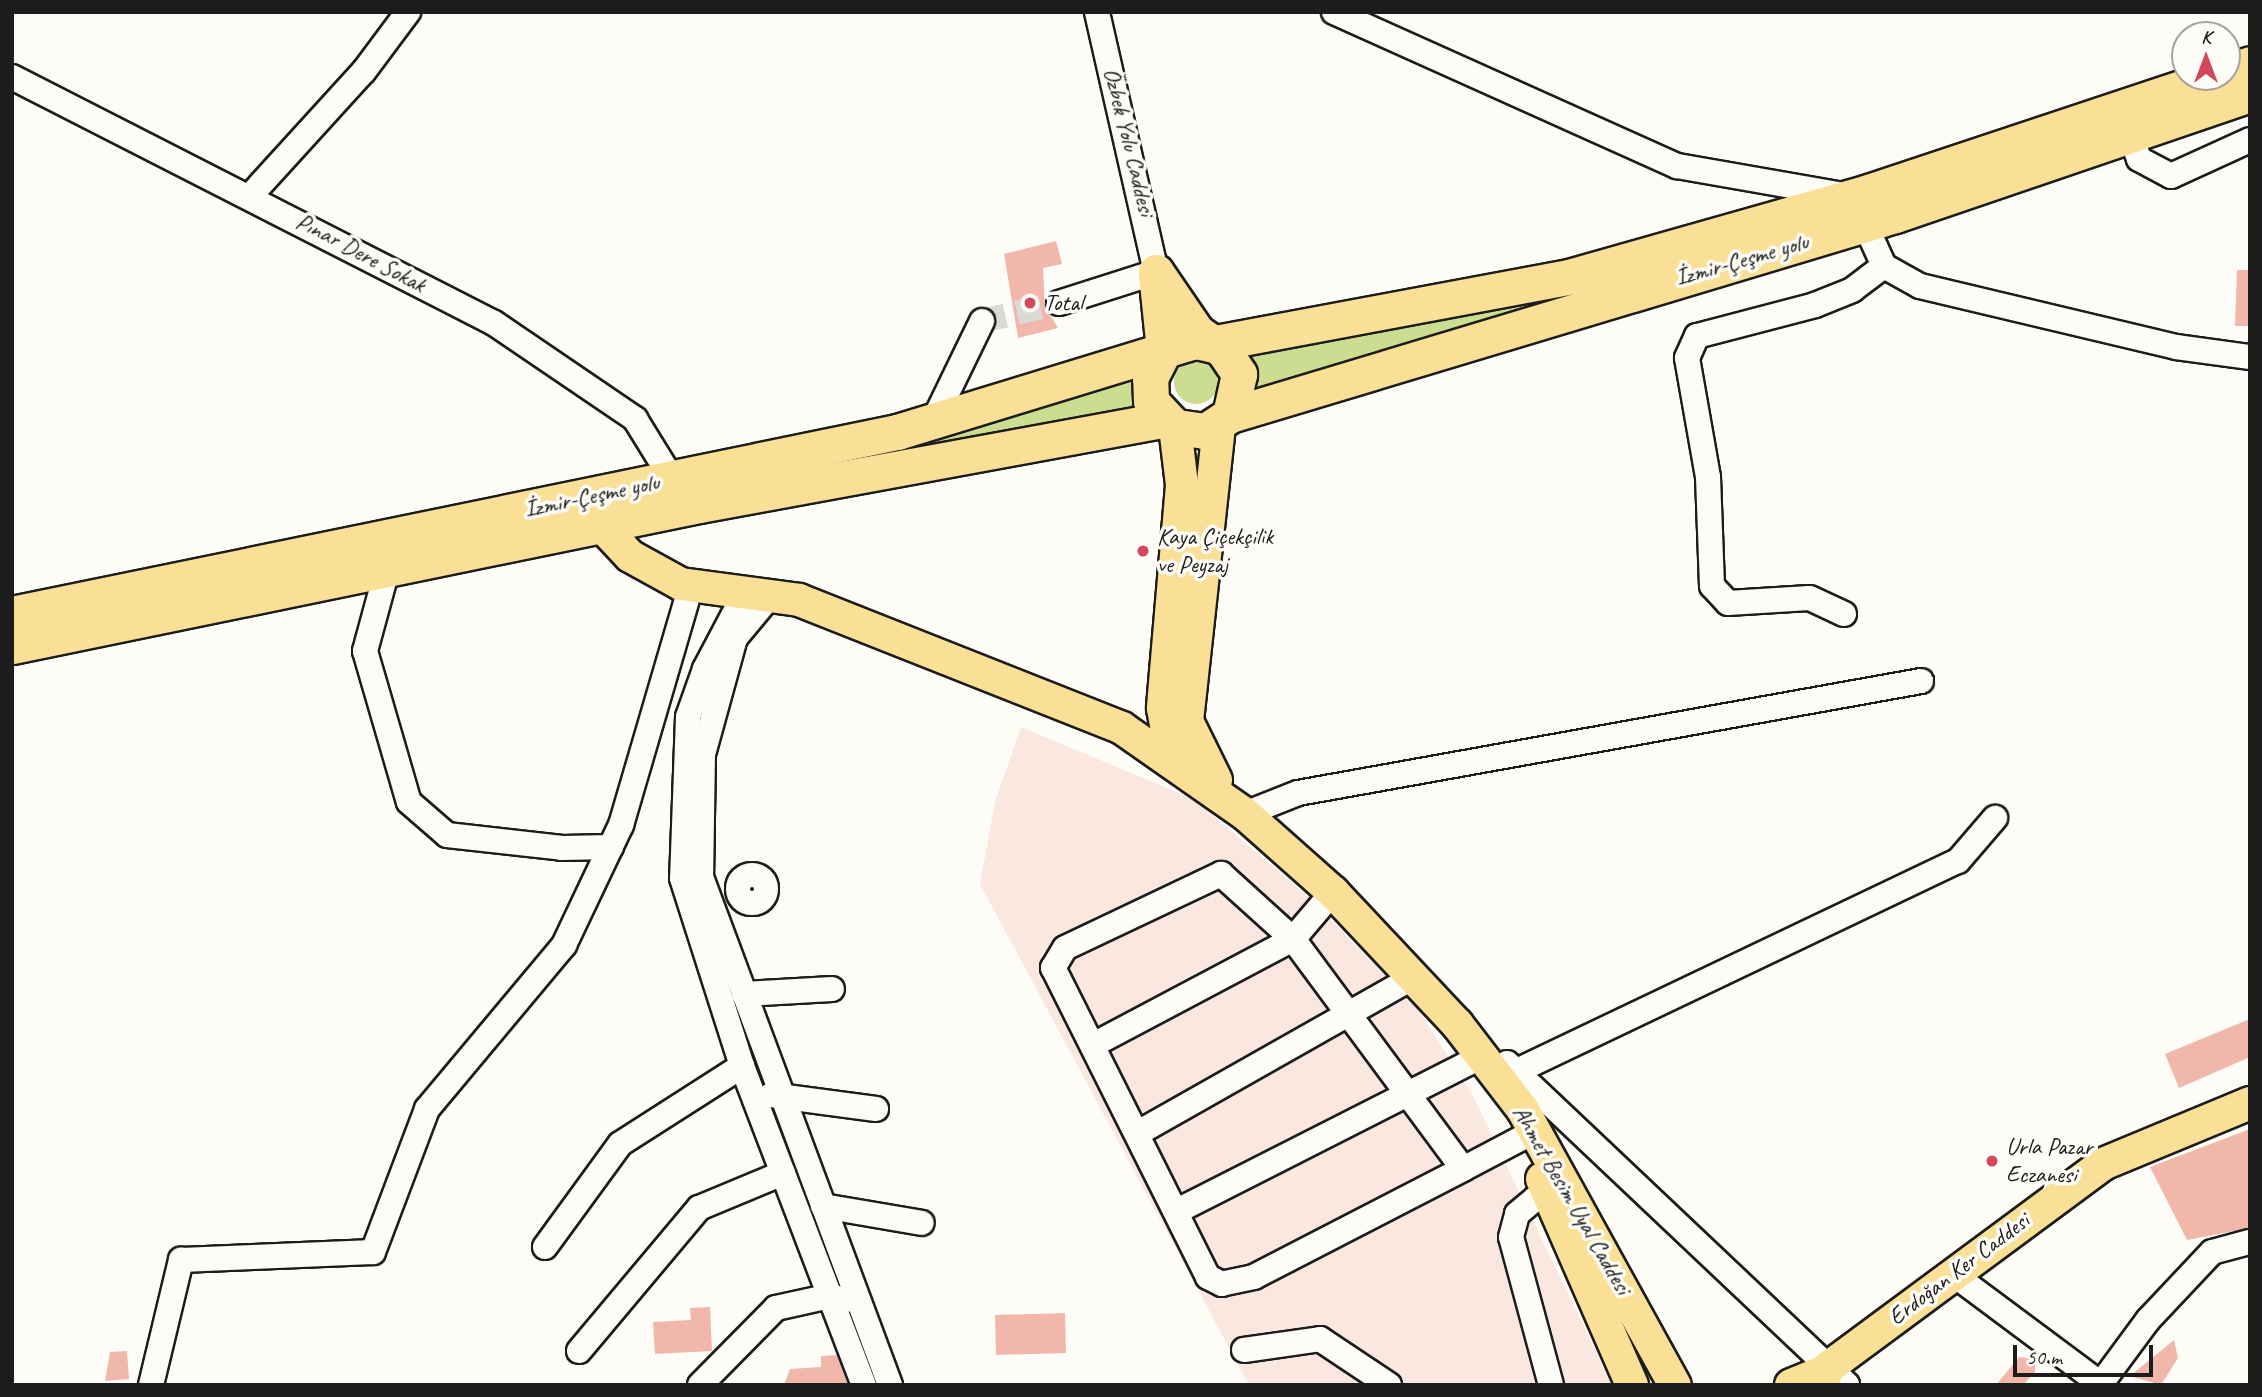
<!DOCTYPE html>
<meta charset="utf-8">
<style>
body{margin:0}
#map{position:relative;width:2262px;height:1397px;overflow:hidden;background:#fdfcf7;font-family:Caveat,sans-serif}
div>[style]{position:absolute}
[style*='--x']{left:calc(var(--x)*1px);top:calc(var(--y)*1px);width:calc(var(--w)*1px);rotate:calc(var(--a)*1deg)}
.built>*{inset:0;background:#f9e7e0}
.green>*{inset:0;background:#ccdc90}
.round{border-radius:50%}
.building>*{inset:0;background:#f1b7ab}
.minor-tunnel>*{height:24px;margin-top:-12px;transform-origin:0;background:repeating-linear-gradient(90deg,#dbdad6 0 24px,transparent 0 36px)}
.roads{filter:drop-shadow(2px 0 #1c1c1c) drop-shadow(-2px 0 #1c1c1c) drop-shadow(0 2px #1c1c1c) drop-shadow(0 -2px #1c1c1c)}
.minor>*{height:24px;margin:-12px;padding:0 12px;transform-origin:12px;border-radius:12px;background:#fdfcf7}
.minor>.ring{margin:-12px;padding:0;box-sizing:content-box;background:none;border:24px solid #fdfcf7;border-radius:50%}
.major>*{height:32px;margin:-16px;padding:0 16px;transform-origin:16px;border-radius:16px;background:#fadf96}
.highway>*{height:35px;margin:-17.5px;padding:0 17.5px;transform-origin:17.5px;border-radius:17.5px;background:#fadf96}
.dots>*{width:19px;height:19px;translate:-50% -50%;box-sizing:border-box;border:4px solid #fdfcf7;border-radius:50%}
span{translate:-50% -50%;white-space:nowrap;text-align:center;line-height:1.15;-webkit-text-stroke:7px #fdfcf7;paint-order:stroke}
.street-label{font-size:24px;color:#1c1c1c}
.poi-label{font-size:24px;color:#1c1c1c}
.left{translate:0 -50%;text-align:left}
.frame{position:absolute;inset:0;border:14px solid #1c1c1c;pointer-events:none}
.north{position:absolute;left:2171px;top:21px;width:70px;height:70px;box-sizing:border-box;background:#fdfcf7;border:2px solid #a3a29f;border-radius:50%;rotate:0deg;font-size:19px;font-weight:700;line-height:28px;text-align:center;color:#1c1c1c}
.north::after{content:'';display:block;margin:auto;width:24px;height:32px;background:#d1495b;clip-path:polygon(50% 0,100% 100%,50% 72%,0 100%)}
.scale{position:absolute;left:2013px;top:1345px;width:140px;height:32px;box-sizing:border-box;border:4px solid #1c1c1c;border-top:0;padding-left:9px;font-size:21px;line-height:24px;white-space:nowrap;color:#1c1c1c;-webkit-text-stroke:5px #fdfcf7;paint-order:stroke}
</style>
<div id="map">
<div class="built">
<div style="clip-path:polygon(1021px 727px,1193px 799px,1310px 898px,1417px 1008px,1472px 1094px,1612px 1385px,1249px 1385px,980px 884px,995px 802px)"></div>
</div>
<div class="green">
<div style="clip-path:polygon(1755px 240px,1251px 391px,1241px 350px,1517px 305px)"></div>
<div class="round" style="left:1174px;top:360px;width:44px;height:44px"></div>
<div style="clip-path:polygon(1139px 375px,1148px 413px,398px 552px)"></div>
</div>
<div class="building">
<div style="clip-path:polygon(1056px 241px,1062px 264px,1043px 268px,1045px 307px,1058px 328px,1018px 338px,1004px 254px)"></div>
<div style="clip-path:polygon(2237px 270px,2250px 270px,2250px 326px,2235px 326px)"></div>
<div style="clip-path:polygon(2250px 1019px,2250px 1057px,2179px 1088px,2165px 1054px)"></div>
<div style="clip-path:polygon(2250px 1129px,2250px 1228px,2187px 1240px,2150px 1167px)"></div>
<div style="clip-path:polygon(710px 1307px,712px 1351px,655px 1354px,653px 1322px,691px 1320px,690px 1308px)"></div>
<div style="clip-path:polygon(1065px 1313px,1066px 1353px,996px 1355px,995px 1315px)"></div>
<div style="clip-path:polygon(2174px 1340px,2178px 1358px,2161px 1385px,2130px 1376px)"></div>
<div style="clip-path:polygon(127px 1351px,129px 1379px,105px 1381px,110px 1352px)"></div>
<div style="clip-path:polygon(837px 1355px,848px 1385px,784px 1385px,790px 1369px,821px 1367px,821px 1356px)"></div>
<div style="clip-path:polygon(2019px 1357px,2035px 1359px,2035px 1372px,2023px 1385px,1996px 1385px)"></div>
</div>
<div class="minor-tunnel">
<div style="--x:982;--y:321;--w:79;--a:-13.2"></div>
</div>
<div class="roads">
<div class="minor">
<div style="--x:1334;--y:12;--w:376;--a:24.2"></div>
<div style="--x:1677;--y:166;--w:169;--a:9.9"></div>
<div style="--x:12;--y:77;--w:541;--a:27.04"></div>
<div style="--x:494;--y:323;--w:171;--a:34.2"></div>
<div style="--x:635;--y:419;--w:70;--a:58.3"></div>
<div style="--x:2131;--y:136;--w:24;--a:71"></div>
<div style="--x:2139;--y:159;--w:36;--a:28"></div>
<div style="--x:2171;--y:176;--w:87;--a:-24.5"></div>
<div style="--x:251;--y:195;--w:168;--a:-47.7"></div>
<div style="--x:364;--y:71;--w:74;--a:-53.3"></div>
<div style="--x:1865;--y:224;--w:46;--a:65.7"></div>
<div style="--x:1884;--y:266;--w:41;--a:29.1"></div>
<div style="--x:1920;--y:286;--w:263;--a:13.4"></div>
<div style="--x:2176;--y:347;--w:75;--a:7.7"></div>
<div style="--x:1059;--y:303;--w:102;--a:-17.7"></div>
<div style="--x:1156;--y:272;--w:267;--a:-102.8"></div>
<div style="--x:934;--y:420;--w:110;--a:-64.1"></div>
<div style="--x:387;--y:570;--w:84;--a:105.2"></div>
<div style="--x:365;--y:651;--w:157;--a:73.8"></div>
<div style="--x:409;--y:802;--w:50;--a:41"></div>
<div style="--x:447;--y:835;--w:116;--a:6.4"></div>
<div style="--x:562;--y:848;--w:49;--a:-1.2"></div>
<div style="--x:745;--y:593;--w:86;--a:117.8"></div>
<div style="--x:705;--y:669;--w:51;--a:109.5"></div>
<div style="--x:688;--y:717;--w:161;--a:92.1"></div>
<div style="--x:682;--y:878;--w:197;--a:72.3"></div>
<div style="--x:742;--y:1066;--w:342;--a:69.1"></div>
<div style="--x:770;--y:596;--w:55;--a:129.8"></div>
<div style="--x:735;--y:638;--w:120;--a:105.4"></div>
<div style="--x:703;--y:754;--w:123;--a:90.9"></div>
<div style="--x:701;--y:877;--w:542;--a:69.59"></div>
<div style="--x:1844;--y:614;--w:38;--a:-155"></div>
<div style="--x:1809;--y:598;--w:81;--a:176.5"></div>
<div style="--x:1728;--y:603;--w:23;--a:-133"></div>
<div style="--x:1712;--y:586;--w:109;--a:-92.1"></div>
<div style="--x:1708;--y:477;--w:121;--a:-100"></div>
<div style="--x:1687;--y:358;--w:24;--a:-66"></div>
<div style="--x:1697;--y:336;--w:122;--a:-14.7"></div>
<div style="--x:1815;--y:305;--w:40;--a:-22"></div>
<div style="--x:1852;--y:290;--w:40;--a:-37"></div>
<div style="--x:1245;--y:814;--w:57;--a:-21.6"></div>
<div style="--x:1298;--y:793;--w:633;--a:-10.19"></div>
<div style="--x:1221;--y:874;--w:97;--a:42.1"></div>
<div style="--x:1293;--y:939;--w:286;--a:53.5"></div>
<div style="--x:1463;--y:1169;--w:235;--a:152.7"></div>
<div style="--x:1254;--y:1277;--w:33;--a:168"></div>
<div style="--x:1222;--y:1284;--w:16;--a:-153"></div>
<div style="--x:1208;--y:1277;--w:346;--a:-116.6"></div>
<div style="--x:1053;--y:968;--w:23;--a:-59"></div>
<div style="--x:1065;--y:948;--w:173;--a:-25.4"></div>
<div class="ring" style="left:738px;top:875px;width:4px;height:4px"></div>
<div style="--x:744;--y:994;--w:88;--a:-3.3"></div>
<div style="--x:1093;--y:1045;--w:226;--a:-27.9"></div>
<div style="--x:1293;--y:939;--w:62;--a:-49.6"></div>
<div style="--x:1507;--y:1063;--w:468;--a:43.4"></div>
<div style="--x:1517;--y:1071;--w:488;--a:-25.5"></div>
<div style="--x:1958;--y:861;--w:57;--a:-49.3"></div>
<div style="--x:771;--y:1095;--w:106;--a:7.6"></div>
<div style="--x:1138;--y:1133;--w:317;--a:-29.5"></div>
<div style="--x:1463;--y:1169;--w:64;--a:-27.8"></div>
<div style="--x:823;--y:1206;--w:100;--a:9.7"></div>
<div style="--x:1179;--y:1210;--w:333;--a:-26.9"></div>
<div style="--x:545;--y:1247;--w:127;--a:-53.9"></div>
<div style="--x:620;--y:1144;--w:145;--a:-32.6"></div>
<div style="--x:1953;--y:1274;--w:186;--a:36.7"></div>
<div style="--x:1244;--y:1350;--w:77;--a:-8.2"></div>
<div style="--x:1320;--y:1339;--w:83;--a:33.7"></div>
<div style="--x:579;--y:1351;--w:187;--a:-50"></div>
<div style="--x:699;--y:1208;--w:91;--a:-22.6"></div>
<div style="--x:151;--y:1385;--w:129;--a:-76.5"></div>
<div style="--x:181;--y:1260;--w:192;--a:-2.4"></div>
<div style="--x:373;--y:1252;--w:153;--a:-69.3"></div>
<div style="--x:427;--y:1109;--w:214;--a:-50.1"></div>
<div style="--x:564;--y:945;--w:133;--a:-64.6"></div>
<div style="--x:621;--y:825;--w:250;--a:-73.7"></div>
<div style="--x:700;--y:1385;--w:108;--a:-45.4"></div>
<div style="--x:776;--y:1308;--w:55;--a:-12.5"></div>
<div style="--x:830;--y:1296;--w:16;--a:15"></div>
<div style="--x:1551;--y:1385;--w:153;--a:-105.1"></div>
<div style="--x:1511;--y:1237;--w:24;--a:-75"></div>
<div style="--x:1517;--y:1214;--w:23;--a:-40"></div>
<div style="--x:1535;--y:1199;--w:17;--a:-7"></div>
<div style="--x:2100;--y:1385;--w:81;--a:-53.6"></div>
<div style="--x:2148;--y:1320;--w:93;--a:-46.7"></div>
<div style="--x:2212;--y:1252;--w:39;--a:-15"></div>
</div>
<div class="major">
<div style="--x:1175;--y:427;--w:58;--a:83.1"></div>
<div style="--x:1182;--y:485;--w:224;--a:94.9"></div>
<div style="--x:1163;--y:708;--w:35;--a:80"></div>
<div style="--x:1169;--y:742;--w:35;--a:51"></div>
<div style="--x:601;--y:525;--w:42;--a:46.9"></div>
<div style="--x:630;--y:556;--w:58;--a:28.8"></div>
<div style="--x:681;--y:584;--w:119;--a:7.7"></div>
<div style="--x:799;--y:600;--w:347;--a:21.6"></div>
<div style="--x:1122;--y:728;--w:150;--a:35"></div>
<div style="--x:1245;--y:814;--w:118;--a:41.6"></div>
<div style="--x:1333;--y:892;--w:181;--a:46.8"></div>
<div style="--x:1457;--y:1024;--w:108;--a:52.5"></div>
<div style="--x:1523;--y:1110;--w:314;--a:61.1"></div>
<div style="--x:1216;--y:780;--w:66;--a:-116.2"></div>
<div style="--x:1187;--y:721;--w:298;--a:-83.8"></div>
<div style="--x:1542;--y:1179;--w:225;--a:66.4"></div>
<div style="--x:1791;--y:1385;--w:35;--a:-22"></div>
<div style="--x:1820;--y:1385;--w:20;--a:-63"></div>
<div style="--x:1829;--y:1367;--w:341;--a:-36.5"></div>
<div style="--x:2103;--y:1164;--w:159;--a:-22.5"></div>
</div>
<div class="highway">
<div style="--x:2227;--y:72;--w:24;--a:-19"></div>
<div style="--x:1156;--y:272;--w:73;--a:55.7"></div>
<div style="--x:1197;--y:332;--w:32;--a:35"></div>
<div style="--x:1223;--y:350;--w:29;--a:56"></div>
<div style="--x:1239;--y:374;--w:42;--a:102.4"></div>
<div style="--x:1230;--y:415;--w:30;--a:147"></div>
<div style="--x:1205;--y:431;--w:30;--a:-172"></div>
<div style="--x:1175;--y:427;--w:35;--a:-133"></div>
<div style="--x:1151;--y:401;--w:23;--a:-92"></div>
<div style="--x:1150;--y:378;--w:31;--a:-63"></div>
<div style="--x:1164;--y:350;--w:78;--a:-95.9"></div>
<div style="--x:1230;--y:415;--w:694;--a:-16.74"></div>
<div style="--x:1895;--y:215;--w:375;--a:-18.8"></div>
<div style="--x:12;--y:614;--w:904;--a:-11.62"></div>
<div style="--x:897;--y:432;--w:312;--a:-17"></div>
<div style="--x:1195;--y:341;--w:15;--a:11"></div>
<div style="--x:1210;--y:344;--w:368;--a:-10.6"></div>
<div style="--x:1572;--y:276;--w:308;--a:-15.8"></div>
<div style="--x:1868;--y:192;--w:365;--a:-18.4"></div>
<div style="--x:12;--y:646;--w:701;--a:-11.6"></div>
<div style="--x:699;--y:505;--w:472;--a:-10.4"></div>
</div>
</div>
<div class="dots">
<div style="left:1030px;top:303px;background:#d1495b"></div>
<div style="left:1143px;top:551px;background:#d1495b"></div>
<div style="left:1992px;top:1161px;background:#d1495b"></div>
</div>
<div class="street-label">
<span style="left:1129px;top:142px;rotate:76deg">Özbek Yolu Caddesi</span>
<span style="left:361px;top:253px;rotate:28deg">Pınar Dere Sokak</span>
<span style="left:1742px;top:260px;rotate:-16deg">İzmir-Çeşme yolu</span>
<span style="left:592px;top:496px;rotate:-12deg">İzmir-Çeşme yolu</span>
<span style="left:1572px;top:1200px;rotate:60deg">Ahmet Besim Uyal Caddesi</span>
<span style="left:1959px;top:1269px;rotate:-37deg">Erdoğan Ker Caddesi</span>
</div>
<div class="poi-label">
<span class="left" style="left:1044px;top:303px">Total</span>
<span class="left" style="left:1157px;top:551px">Kaya Çiçekçilik<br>ve Peyzaj</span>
<span class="left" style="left:2006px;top:1161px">Urla Pazar<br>Eczanesi</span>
</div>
<div class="frame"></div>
<div class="north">K</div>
<div class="scale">50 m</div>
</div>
